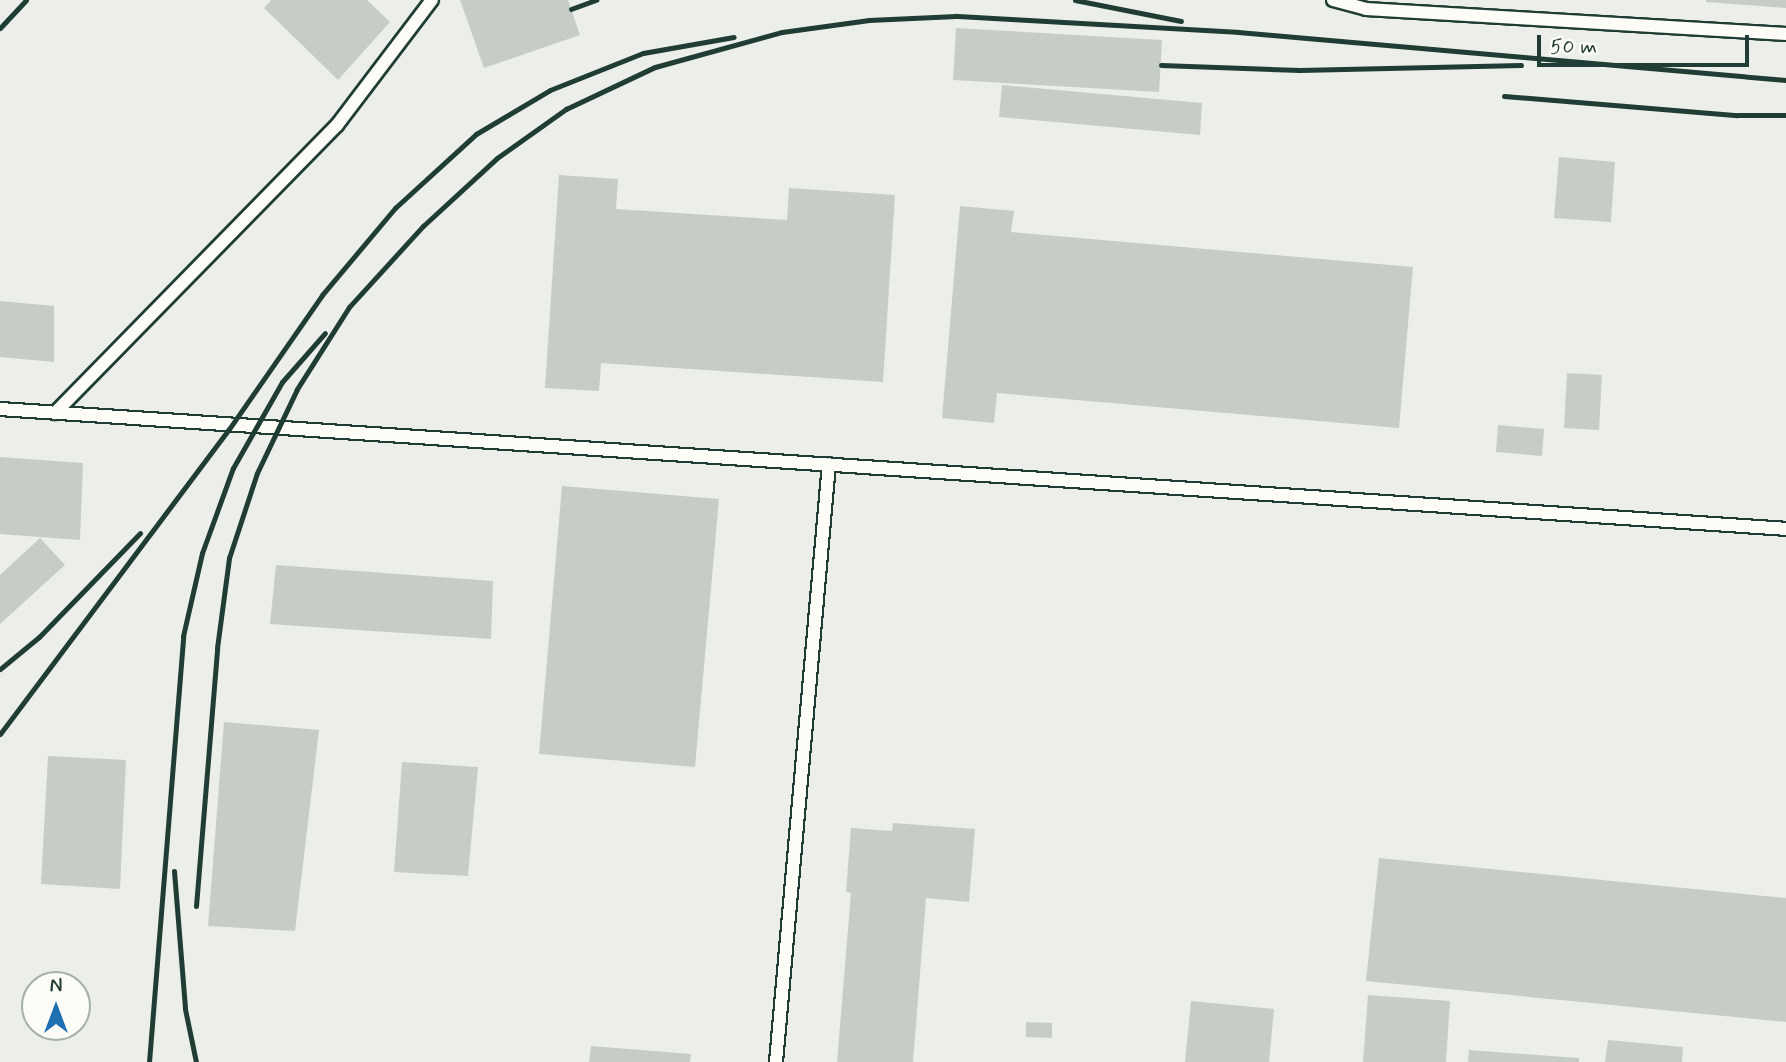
<!DOCTYPE html>
<style>
body{margin:0}
#map{position:relative;width:1786px;height:1062px;overflow:hidden;background:#fdfcf7;font-family:Mynerve,sans-serif}
div>[style]{position:absolute}
[style*='--x']{left:calc(var(--x)*1px);top:calc(var(--y)*1px);width:calc(var(--w)*1px);rotate:calc(var(--a)*1deg)}
.built>*{inset:0;background:#eceee9}
.building>*{inset:0;background:#c6cdc7}
.roads{filter:drop-shadow(2px 0 #1f3d34) drop-shadow(-2px 0 #1f3d34) drop-shadow(0 2px #1f3d34) drop-shadow(0 -2px #1f3d34)}
.lane>*{height:12px;margin:-6px;padding:0 6px;transform-origin:6px;border-radius:6px;background:#fdfcf7}
.rail>*{height:5px;margin:-2.5px;padding:0 2.5px;transform-origin:2.5px;border-radius:2.5px;background:#1f3d34}
span{translate:-50% -50%;white-space:nowrap;text-align:center;line-height:1.15;-webkit-text-stroke:6px #fdfcf7;paint-order:stroke}
.north{position:absolute;left:21px;top:971px;width:70px;height:70px;box-sizing:border-box;background:#fdfcf7;border:2px solid #a4b0a9;border-radius:50%;rotate:0deg;font-size:19px;font-weight:700;line-height:28px;text-align:center;color:#1f3d34}
.north::after{content:'';display:block;margin:auto;width:24px;height:32px;background:#1f6fb2;clip-path:polygon(50% 0,100% 100%,50% 72%,0 100%)}
.scale{position:absolute;left:1537px;top:35px;width:212px;height:32px;box-sizing:border-box;border:4px solid #1f3d34;border-top:0;padding-left:9px;font-size:21px;line-height:24px;white-space:nowrap;color:#1f3d34;-webkit-text-stroke:5px #fdfcf7;paint-order:stroke}
</style>
<div id="map">
<div class="built">
<div style="clip-path:polygon(evenodd,0 0,1786px 0,1786px 1062px,0 1062px,0 0,35px 985px,77px 985px,77px 1027px,35px 1027px,35px 985px)"></div>
</div>
<div class="building">
<div style="clip-path:polygon(271px 0,367px 0,390px 22px,338px 80px,264px 8px)"></div>
<div style="clip-path:polygon(460px 0,568px 0,580px 35px,484px 68px)"></div>
<div style="clip-path:polygon(1706px 0,1786px 0,1786px 8px,1706px 2px)"></div>
<div style="clip-path:polygon(956px 28px,1162px 40px,1159px 92px,953px 80px)"></div>
<div style="clip-path:polygon(1002px 85px,1202px 103px,1200px 135px,999px 117px)"></div>
<div style="clip-path:polygon(1559px 157px,1615px 162px,1611px 222px,1554px 218px)"></div>
<div style="clip-path:polygon(559px 175px,618px 179px,616px 209px,787px 220px,789px 188px,895px 195px,883px 382px,601px 363px,599px 391px,545px 388px)"></div>
<div style="clip-path:polygon(960px 206px,1014px 211px,1011px 232px,1413px 267px,1399px 428px,997px 393px,994px 423px,942px 418px)"></div>
<div style="clip-path:polygon(0 301px,54px 306px,54px 362px,0 357px)"></div>
<div style="clip-path:polygon(1567px 373px,1602px 375px,1599px 430px,1564px 428px)"></div>
<div style="clip-path:polygon(1498px 425px,1544px 429px,1542px 456px,1496px 452px)"></div>
<div style="clip-path:polygon(0 457px,83px 463px,80px 540px,0 534px)"></div>
<div style="clip-path:polygon(562px 486px,719px 499px,695px 767px,539px 754px)"></div>
<div style="clip-path:polygon(40px 538px,65px 565px,0 624px,0 575px)"></div>
<div style="clip-path:polygon(276px 565px,493px 581px,491px 639px,270px 624px)"></div>
<div style="clip-path:polygon(224px 722px,319px 730px,295px 931px,208px 926px)"></div>
<div style="clip-path:polygon(48px 756px,126px 760px,120px 889px,41px 884px)"></div>
<div style="clip-path:polygon(402px 762px,478px 767px,468px 876px,394px 872px)"></div>
<div style="clip-path:polygon(893px 823px,975px 829px,969px 902px,926px 898px,913px 1062px,837px 1062px,851px 893px,846px 892px,851px 828px,892px 831px)"></div>
<div style="clip-path:polygon(1379px 858px,1786px 898px,1786px 1022px,1366px 981px)"></div>
<div style="clip-path:polygon(1368px 995px,1450px 1001px,1446px 1062px,1363px 1062px)"></div>
<div style="clip-path:polygon(1191px 1001px,1274px 1009px,1269px 1062px,1185px 1062px)"></div>
<div style="clip-path:polygon(1026px 1022px,1052px 1023px,1052px 1038px,1026px 1037px)"></div>
<div style="clip-path:polygon(1608px 1040px,1683px 1047px,1682px 1062px,1605px 1062px)"></div>
<div style="clip-path:polygon(591px 1046px,691px 1054px,690px 1062px,589px 1062px)"></div>
<div style="clip-path:polygon(1469px 1050px,1579px 1058px,1579px 1062px,1468px 1062px)"></div>
</div>
<div class="roads">
<div class="lane">
<div style="--x:1333;--y:0;--w:34;--a:15"></div>
<div style="--x:1366;--y:9;--w:421;--a:3.4"></div>
<div style="--x:0;--y:409;--w:1790;--a:3.84"></div>
<div style="--x:55;--y:413;--w:403;--a:-45.6"></div>
<div style="--x:337;--y:125;--w:157;--a:-52.8"></div>
<div style="--x:776;--y:1062;--w:600;--a:-84.94"></div>
</div>
</div>
<div class="rail">
<div style="--x:1075;--y:0;--w:108;--a:11.2"></div>
<div style="--x:571;--y:9;--w:27;--a:-20"></div>
<div style="--x:0;--y:28;--w:38;--a:-47"></div>
<div style="--x:1161;--y:65;--w:139;--a:2.1"></div>
<div style="--x:1300;--y:70;--w:221;--a:-1.3"></div>
<div style="--x:1504;--y:96;--w:234;--a:4.7"></div>
<div style="--x:1737;--y:115;--w:49;--a:0"></div>
<div style="--x:0;--y:669;--w:50;--a:-39.4"></div>
<div style="--x:39;--y:637;--w:145;--a:-45.8"></div>
<div style="--x:0;--y:734;--w:381;--a:-53.1"></div>
<div style="--x:229;--y:429;--w:163;--a:-55.2"></div>
<div style="--x:322;--y:295;--w:114;--a:-50"></div>
<div style="--x:395;--y:208;--w:110;--a:-42.4"></div>
<div style="--x:476;--y:134;--w:86;--a:-30.7"></div>
<div style="--x:550;--y:90;--w:100;--a:-21.7"></div>
<div style="--x:643;--y:53;--w:92;--a:-10"></div>
<div style="--x:174;--y:871;--w:138;--a:85.4"></div>
<div style="--x:185;--y:1009;--w:54;--a:78.3"></div>
<div style="--x:196;--y:906;--w:259;--a:-85.3"></div>
<div style="--x:217;--y:648;--w:91;--a:-82.4"></div>
<div style="--x:229;--y:558;--w:89;--a:-71.8"></div>
<div style="--x:257;--y:473;--w:93;--a:-64.5"></div>
<div style="--x:297;--y:389;--w:97;--a:-57.6"></div>
<div style="--x:349;--y:307;--w:110;--a:-47.6"></div>
<div style="--x:423;--y:226;--w:100;--a:-42.6"></div>
<div style="--x:497;--y:158;--w:85;--a:-35.4"></div>
<div style="--x:566;--y:109;--w:98;--a:-25.3"></div>
<div style="--x:655;--y:67;--w:132;--a:-15.4"></div>
<div style="--x:782;--y:32;--w:88;--a:-7.9"></div>
<div style="--x:869;--y:20;--w:87;--a:-2.6"></div>
<div style="--x:956;--y:16;--w:282;--a:3.2"></div>
<div style="--x:1238;--y:32;--w:550;--a:5.01"></div>
<div style="--x:149;--y:1062;--w:427;--a:-85.4"></div>
<div style="--x:183;--y:636;--w:85;--a:-77.1"></div>
<div style="--x:202;--y:553;--w:90;--a:-70"></div>
<div style="--x:233;--y:468;--w:99;--a:-60.3"></div>
<div style="--x:282;--y:382;--w:65;--a:-48.7"></div>
</div>
<div class="north">N</div>
<div class="scale">50 m</div>
</div>
